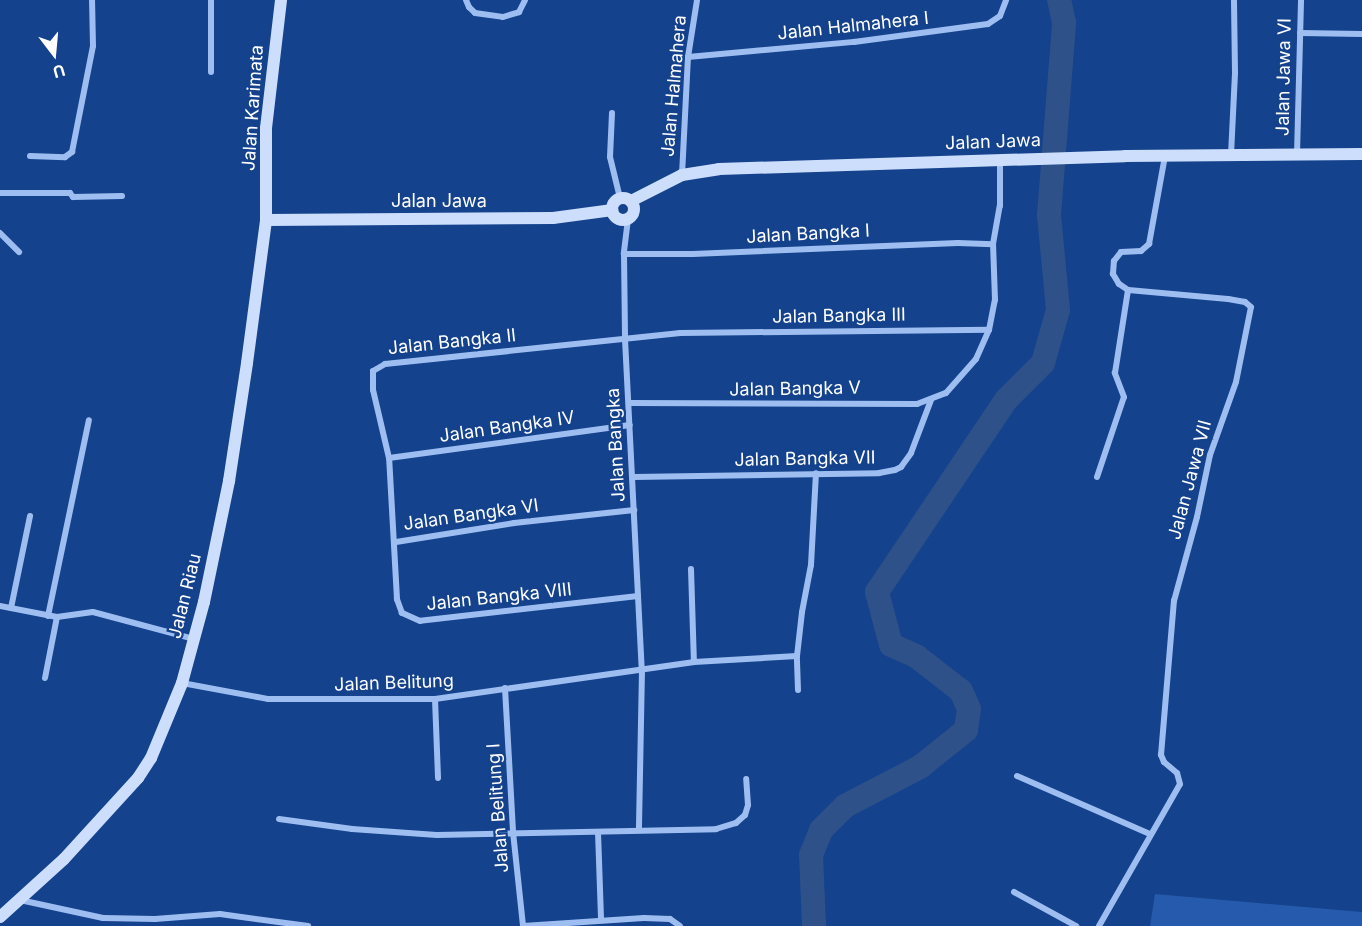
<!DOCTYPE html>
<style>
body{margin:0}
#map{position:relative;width:1362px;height:926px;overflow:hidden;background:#14428d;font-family:Inter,sans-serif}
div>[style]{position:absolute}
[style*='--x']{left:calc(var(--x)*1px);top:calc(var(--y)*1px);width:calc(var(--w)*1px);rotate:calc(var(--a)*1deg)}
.green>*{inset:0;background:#265aac}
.river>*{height:24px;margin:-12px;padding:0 12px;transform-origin:12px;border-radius:12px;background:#2f5189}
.street>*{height:6px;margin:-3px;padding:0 3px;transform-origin:3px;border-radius:3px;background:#9ebef1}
.secondary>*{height:12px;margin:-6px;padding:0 6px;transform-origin:6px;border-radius:6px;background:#ccdefb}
.secondary>.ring{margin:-6px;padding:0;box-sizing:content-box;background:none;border:12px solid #ccdefb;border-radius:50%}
span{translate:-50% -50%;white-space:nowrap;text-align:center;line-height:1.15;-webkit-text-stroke:4.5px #14428d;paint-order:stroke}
.street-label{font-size:18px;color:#fff}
.north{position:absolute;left:24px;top:24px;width:60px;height:60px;-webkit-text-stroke:4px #14428d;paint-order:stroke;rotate:164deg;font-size:16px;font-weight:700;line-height:24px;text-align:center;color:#fff}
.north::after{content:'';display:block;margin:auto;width:21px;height:27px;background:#fff;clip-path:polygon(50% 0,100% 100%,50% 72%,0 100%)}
</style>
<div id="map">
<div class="green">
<div style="clip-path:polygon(1155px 894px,1362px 912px,1362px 926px,1150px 926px)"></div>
</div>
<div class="river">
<div style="--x:814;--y:926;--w:71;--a:-92.4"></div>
<div style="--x:811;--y:855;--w:27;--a:-68"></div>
<div style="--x:821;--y:830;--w:34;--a:-45"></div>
<div style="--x:845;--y:806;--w:85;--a:-27.5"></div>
<div style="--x:920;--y:767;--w:59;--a:-38.8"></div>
<div style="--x:966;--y:730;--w:21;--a:-82"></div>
<div style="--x:969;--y:709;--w:20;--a:-114"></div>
<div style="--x:961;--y:691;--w:57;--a:-142.1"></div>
<div style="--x:916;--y:656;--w:27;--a:-156"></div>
<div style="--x:891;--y:645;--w:55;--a:-104.8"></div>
<div style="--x:877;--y:592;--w:231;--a:-56.1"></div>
<div style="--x:1006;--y:400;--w:52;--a:-45"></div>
<div style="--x:1043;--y:363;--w:55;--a:-74.2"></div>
<div style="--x:1058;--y:310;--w:95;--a:-95.4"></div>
<div style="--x:1049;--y:215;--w:193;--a:-85.5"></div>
<div style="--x:1064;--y:23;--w:24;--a:-102"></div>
</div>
<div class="street">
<div style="--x:466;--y:0;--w:8;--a:67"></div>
<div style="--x:469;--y:7;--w:8;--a:45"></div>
<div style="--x:475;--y:13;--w:28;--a:8"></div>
<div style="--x:503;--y:17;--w:17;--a:-17"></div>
<div style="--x:519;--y:12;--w:13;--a:-63"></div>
<div style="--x:1300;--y:33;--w:62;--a:0.9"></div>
<div style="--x:688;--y:57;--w:167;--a:-5.2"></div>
<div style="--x:854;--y:42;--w:135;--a:-7.7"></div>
<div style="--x:988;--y:24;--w:14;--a:-34"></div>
<div style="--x:1000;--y:16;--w:17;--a:-69"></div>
<div style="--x:211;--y:72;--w:72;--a:-90"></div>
<div style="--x:612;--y:113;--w:44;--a:92.6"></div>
<div style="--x:610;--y:157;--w:42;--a:76.3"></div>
<div style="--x:1297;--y:154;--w:154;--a:-88.5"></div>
<div style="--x:1231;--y:155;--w:82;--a:-87.2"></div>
<div style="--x:1235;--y:73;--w:73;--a:-90.8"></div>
<div style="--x:30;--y:156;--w:35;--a:2"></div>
<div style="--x:65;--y:157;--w:9;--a:-36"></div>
<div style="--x:72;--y:152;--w:108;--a:-78.8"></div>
<div style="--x:93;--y:46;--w:46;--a:-91.2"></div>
<div style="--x:682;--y:175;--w:118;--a:-87.1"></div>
<div style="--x:688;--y:57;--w:58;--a:-81"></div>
<div style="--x:0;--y:193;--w:70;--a:0"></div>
<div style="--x:70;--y:193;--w:5;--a:53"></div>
<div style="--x:73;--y:197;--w:49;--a:-1.2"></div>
<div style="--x:628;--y:219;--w:35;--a:97"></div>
<div style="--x:624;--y:254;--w:85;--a:89.3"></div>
<div style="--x:625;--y:339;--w:331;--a:87.1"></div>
<div style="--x:642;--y:670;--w:159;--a:91.1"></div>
<div style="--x:0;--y:233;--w:27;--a:45"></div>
<div style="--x:624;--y:254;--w:69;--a:0"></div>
<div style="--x:693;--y:254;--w:265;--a:-2.4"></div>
<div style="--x:958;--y:243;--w:35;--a:2"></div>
<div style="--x:629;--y:403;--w:288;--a:0.2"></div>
<div style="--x:917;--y:404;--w:31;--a:-21"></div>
<div style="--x:946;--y:393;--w:45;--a:-48.6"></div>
<div style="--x:976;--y:359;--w:32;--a:-66"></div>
<div style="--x:989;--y:330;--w:31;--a:-79"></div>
<div style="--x:995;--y:300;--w:56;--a:-92"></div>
<div style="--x:993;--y:244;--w:39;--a:-80"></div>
<div style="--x:1000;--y:206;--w:45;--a:-90"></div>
<div style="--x:389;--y:458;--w:243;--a:-7.8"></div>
<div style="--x:634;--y:477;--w:245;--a:-0.9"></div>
<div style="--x:879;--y:473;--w:16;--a:-11"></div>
<div style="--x:895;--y:470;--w:7;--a:-27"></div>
<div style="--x:901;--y:467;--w:17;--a:-54"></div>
<div style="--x:911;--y:453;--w:57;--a:-69.3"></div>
<div style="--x:1097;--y:477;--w:84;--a:-71.4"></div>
<div style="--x:1124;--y:397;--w:26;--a:-111"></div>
<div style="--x:1115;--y:373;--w:84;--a:-81.1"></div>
<div style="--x:396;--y:542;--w:120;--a:-9.1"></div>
<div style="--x:514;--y:523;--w:121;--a:-6.2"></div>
<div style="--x:691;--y:569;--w:93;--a:88.2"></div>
<div style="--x:638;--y:596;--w:219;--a:173.5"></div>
<div style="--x:420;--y:621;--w:20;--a:-156"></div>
<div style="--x:402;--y:613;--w:15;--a:-110"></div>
<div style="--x:397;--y:599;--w:141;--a:-93.2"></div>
<div style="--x:389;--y:458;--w:70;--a:-103.2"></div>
<div style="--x:373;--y:390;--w:19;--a:-90"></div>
<div style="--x:373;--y:371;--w:14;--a:-30"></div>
<div style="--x:385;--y:364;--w:297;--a:-6"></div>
<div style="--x:680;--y:333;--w:309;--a:-0.6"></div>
<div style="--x:0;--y:606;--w:58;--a:10.9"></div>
<div style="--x:57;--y:617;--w:36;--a:-8"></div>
<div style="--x:93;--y:612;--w:105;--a:15"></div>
<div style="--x:11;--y:608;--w:94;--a:-78.3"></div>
<div style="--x:48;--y:616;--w:200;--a:-78.2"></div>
<div style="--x:45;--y:678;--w:62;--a:-78.9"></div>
<div style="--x:182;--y:683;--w:87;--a:10.5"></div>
<div style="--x:268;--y:699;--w:167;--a:0"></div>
<div style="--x:435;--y:699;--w:262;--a:-8.1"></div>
<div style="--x:694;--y:662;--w:103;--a:-3.3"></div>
<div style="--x:505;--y:688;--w:144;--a:86.8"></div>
<div style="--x:513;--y:832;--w:95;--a:83.9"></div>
<div style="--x:523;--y:926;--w:121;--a:-3.8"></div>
<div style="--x:644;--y:918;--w:26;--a:2"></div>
<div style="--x:670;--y:919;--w:12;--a:35"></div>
<div style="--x:798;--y:690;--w:34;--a:-92"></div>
<div style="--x:797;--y:656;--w:44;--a:-83.5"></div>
<div style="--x:802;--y:612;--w:48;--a:-79.2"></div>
<div style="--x:811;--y:565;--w:92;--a:-86.9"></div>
<div style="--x:435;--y:699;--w:79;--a:87.8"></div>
<div style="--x:1017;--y:776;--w:145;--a:23.6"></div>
<div style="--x:279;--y:819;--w:74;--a:7.8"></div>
<div style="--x:352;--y:829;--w:85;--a:4"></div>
<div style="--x:437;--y:835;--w:279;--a:-1.2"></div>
<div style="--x:716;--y:829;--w:21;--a:-17"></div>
<div style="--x:736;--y:823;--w:12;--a:-42"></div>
<div style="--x:745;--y:815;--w:10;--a:-73"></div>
<div style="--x:748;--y:805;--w:26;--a:-94"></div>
<div style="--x:598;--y:832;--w:87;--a:88"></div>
<div style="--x:1014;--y:892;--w:71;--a:28.7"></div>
<div style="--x:20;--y:900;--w:85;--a:12.2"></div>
<div style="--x:103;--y:918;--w:52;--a:1.1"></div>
<div style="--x:155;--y:919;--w:65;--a:-4.4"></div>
<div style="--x:220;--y:914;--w:89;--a:7.8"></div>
<div style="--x:1099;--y:926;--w:163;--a:-60.3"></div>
<div style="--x:1180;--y:784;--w:11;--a:-105"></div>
<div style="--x:1177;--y:773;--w:17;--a:-140"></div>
<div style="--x:1164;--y:762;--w:8;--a:-113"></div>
<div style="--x:1161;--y:755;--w:155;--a:-85.2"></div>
<div style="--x:1174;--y:601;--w:87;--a:-74.7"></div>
<div style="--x:1197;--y:517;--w:63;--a:-78.2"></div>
<div style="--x:1210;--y:455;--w:77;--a:-70.4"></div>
<div style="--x:1236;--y:382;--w:76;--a:-78.7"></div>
<div style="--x:1251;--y:307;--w:8;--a:-140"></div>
<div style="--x:1245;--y:302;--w:17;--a:-170"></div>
<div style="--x:1228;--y:299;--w:100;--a:-174.9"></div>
<div style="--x:1128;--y:290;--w:11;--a:-146"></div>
<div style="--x:1119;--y:284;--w:12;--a:-121"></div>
<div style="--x:1113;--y:274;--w:13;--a:-86"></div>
<div style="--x:1114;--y:261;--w:11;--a:-52"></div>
<div style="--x:1121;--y:252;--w:20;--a:-3"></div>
<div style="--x:1141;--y:251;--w:11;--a:-41"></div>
<div style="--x:1149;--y:244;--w:89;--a:-79.7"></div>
</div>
<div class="secondary">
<div class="ring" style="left:612px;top:198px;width:10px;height:10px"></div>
<div style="--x:631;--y:201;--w:57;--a:-27"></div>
<div style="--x:682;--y:175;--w:37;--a:-9"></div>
<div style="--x:719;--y:169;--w:406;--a:-1.8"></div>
<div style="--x:1125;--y:156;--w:237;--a:-0.5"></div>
<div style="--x:266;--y:220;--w:287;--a:-0.4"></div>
<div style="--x:553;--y:218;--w:60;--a:-7.7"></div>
<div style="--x:0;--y:917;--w:86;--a:-42.2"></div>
<div style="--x:64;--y:859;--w:110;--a:-47.6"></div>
<div style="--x:138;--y:778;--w:24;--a:-57"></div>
<div style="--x:151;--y:758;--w:81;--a:-67.5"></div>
<div style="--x:182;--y:683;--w:84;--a:-74.8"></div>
<div style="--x:204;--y:602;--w:124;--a:-78.3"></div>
<div style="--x:229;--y:481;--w:119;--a:-81.3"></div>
<div style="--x:247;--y:363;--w:144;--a:-82.4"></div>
<div style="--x:266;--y:220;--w:92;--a:-90"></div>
<div style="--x:266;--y:128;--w:129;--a:-83.3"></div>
</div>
<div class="street-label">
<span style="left:853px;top:26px;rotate:-6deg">Jalan Halmahera I</span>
<span style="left:1284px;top:77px;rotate:-89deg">Jalan Jawa VI</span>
<span style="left:674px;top:86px;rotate:-85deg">Jalan Halmahera</span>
<span style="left:253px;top:108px;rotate:-86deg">Jalan Karimata</span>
<span style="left:993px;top:142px;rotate:-2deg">Jalan Jawa</span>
<span style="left:439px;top:201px">Jalan Jawa</span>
<span style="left:808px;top:234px;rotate:-3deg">Jalan Bangka I</span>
<span style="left:839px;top:316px;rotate:-1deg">Jalan Bangka III</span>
<span style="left:452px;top:342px;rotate:-6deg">Jalan Bangka II</span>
<span style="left:795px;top:389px;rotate:-1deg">Jalan Bangka V</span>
<span style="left:507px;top:427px;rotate:-8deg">Jalan Bangka IV</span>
<span style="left:616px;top:445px;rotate:-93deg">Jalan Bangka</span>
<span style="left:805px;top:459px;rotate:-1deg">Jalan Bangka VII</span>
<span style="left:1190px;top:480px;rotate:-75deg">Jalan Jawa VII</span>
<span style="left:471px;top:515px;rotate:-8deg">Jalan Bangka VI</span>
<span style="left:185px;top:596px;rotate:-76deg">Jalan Riau</span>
<span style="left:499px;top:597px;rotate:-6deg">Jalan Bangka VIII</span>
<span style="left:394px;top:683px;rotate:-2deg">Jalan Belitung</span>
<span style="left:498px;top:808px;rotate:-94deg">Jalan Belitung I</span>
</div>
<div class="north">U</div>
</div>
